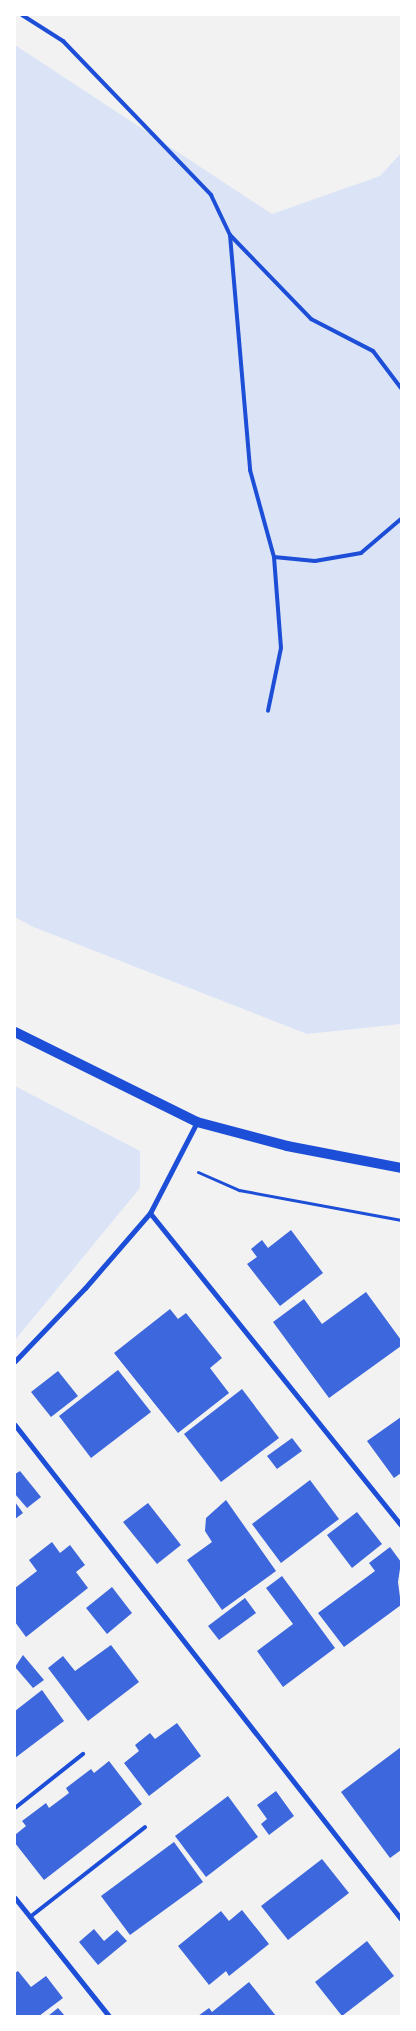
<!DOCTYPE html>
<style>
body{margin:0}
#map{position:relative;width:416px;height:2031px;overflow:hidden;background:#f2f2f2;font-family:"Work Sans",sans-serif}
div>[style]{position:absolute}
[style*='--x']{left:calc(var(--x)*1px);top:calc(var(--y)*1px);width:calc(var(--w)*1px);rotate:calc(var(--a)*1deg)}
.green>*{inset:0;background:#dbe4f7}
.building>*{inset:0;background:#3d67dc}
.path>*{height:3px;margin:-1.5px;padding:0 1.5px;transform-origin:1.5px;border-radius:1.5px;background:#1d4ed8}
.service>*{height:4px;margin:-2px;padding:0 2px;transform-origin:2px;border-radius:2px;background:#1d4ed8}
.minor>*{height:5px;margin:-2.5px;padding:0 2.5px;transform-origin:2.5px;border-radius:2.5px;background:#1d4ed8}
.secondary>*{height:10px;margin:-5px;padding:0 5px;transform-origin:5px;border-radius:5px;background:#1d4ed8}
span{translate:-50% -50%;white-space:nowrap;text-align:center;line-height:1.15;-webkit-text-stroke:5px #fff;paint-order:stroke}
.frame{position:absolute;inset:0;border:16px solid #fff;pointer-events:none}
</style>
<div id="map">
<div class="green">
<div style="clip-path:polygon(15px 45px,272px 214px,380px 176px,401px 153px,401px 1024px,307px 1034px,31px 926px,15px 917px)"></div>
<div style="clip-path:polygon(15px 1086px,140px 1151px,140px 1188px,15px 1340px)"></div>
</div>
<div class="building">
<div style="clip-path:polygon(291px 1230px,323px 1273px,280px 1306px,247px 1264px,257px 1257px,251px 1249px,262px 1240px,268px 1248px)"></div>
<div style="clip-path:polygon(366px 1292px,401px 1340px,401px 1346px,329px 1398px,273px 1322px,304px 1299px,322px 1324px)"></div>
<div style="clip-path:polygon(170px 1309px,178px 1319px,186px 1313px,222px 1358px,210px 1368px,229px 1393px,178px 1433px,114px 1353px)"></div>
<div style="clip-path:polygon(118px 1370px,151px 1412px,91px 1458px,59px 1416px)"></div>
<div style="clip-path:polygon(58px 1371px,78px 1396px,51px 1417px,31px 1392px)"></div>
<div style="clip-path:polygon(242px 1389px,279px 1438px,221px 1482px,184px 1434px)"></div>
<div style="clip-path:polygon(401px 1417px,401px 1473px,394px 1478px,367px 1441px)"></div>
<div style="clip-path:polygon(292px 1438px,302px 1451px,277px 1469px,267px 1456px)"></div>
<div style="clip-path:polygon(20px 1471px,41px 1497px,27px 1508px,15px 1494px,15px 1474px)"></div>
<div style="clip-path:polygon(310px 1480px,339px 1519px,281px 1563px,252px 1524px)"></div>
<div style="clip-path:polygon(226px 1500px,276px 1571px,222px 1610px,187px 1560px,212px 1542px,205px 1531px,206px 1518px)"></div>
<div style="clip-path:polygon(15px 1502px,23px 1513px,15px 1519px)"></div>
<div style="clip-path:polygon(148px 1503px,181px 1545px,157px 1564px,123px 1522px)"></div>
<div style="clip-path:polygon(357px 1512px,382px 1544px,352px 1568px,327px 1535px)"></div>
<div style="clip-path:polygon(52px 1542px,60px 1553px,70px 1545px,85px 1565px,76px 1572px,88px 1588px,26px 1637px,15px 1622px,15px 1588px,37px 1571px,29px 1560px)"></div>
<div style="clip-path:polygon(390px 1547px,401px 1562px,398px 1582px,401px 1605px,344px 1647px,318px 1613px,375px 1571px,369px 1563px)"></div>
<div style="clip-path:polygon(282px 1576px,335px 1648px,283px 1687px,257px 1651px,293px 1624px,266px 1588px)"></div>
<div style="clip-path:polygon(112px 1587px,132px 1613px,107px 1634px,86px 1608px)"></div>
<div style="clip-path:polygon(245px 1598px,256px 1613px,219px 1640px,208px 1626px)"></div>
<div style="clip-path:polygon(111px 1645px,139px 1682px,88px 1721px,48px 1668px,63px 1656px,75px 1671px)"></div>
<div style="clip-path:polygon(23px 1655px,44px 1680px,33px 1688px,15px 1667px)"></div>
<div style="clip-path:polygon(42px 1690px,64px 1721px,15px 1758px,15px 1711px)"></div>
<div style="clip-path:polygon(177px 1723px,201px 1756px,149px 1796px,124px 1763px,139px 1751px,135px 1745px,150px 1733px,155px 1739px)"></div>
<div style="clip-path:polygon(401px 1747px,401px 1850px,390px 1858px,341px 1792px)"></div>
<div style="clip-path:polygon(109px 1761px,142px 1804px,44px 1880px,15px 1843px,15px 1835px,26px 1826px,22px 1821px,46px 1803px,49px 1808px,69px 1793px,66px 1788px,91px 1769px,94px 1773px)"></div>
<div style="clip-path:polygon(276px 1791px,294px 1816px,269px 1835px,261px 1824px,267px 1819px,257px 1805px)"></div>
<div style="clip-path:polygon(228px 1796px,258px 1837px,206px 1877px,175px 1836px)"></div>
<div style="clip-path:polygon(174px 1842px,203px 1882px,130px 1935px,101px 1896px)"></div>
<div style="clip-path:polygon(322px 1859px,349px 1893px,288px 1940px,261px 1906px)"></div>
<div style="clip-path:polygon(242px 1910px,269px 1944px,229px 1976px,226px 1971px,209px 1985px,178px 1946px,221px 1911px,229px 1921px)"></div>
<div style="clip-path:polygon(94px 1929px,104px 1941px,117px 1930px,127px 1941px,98px 1965px,79px 1942px)"></div>
<div style="clip-path:polygon(367px 1941px,394px 1976px,342px 2016px,315px 1982px)"></div>
<div style="clip-path:polygon(18px 1971px,31px 1987px,46px 1976px,63px 1998px,39px 2016px,15px 2016px,15px 1973px)"></div>
<div style="clip-path:polygon(249px 1982px,276px 2016px,198px 2016px,209px 2008px,212px 2012px)"></div>
<div style="clip-path:polygon(58px 2008px,65px 2016px,48px 2016px)"></div>
</div>
<div class="path">
<div style="--x:198;--y:1172;--w:45;--a:23.7"></div>
<div style="--x:239;--y:1190;--w:165;--a:10.5"></div>
</div>
<div class="service">
<div style="--x:22;--y:15;--w:49;--a:32.4"></div>
<div style="--x:63;--y:41;--w:214;--a:46.1"></div>
<div style="--x:211;--y:195;--w:44;--a:64.6"></div>
<div style="--x:230;--y:235;--w:236;--a:85.1"></div>
<div style="--x:250;--y:470;--w:90;--a:74.6"></div>
<div style="--x:274;--y:557;--w:91;--a:85.6"></div>
<div style="--x:281;--y:648;--w:64;--a:101.7"></div>
<div style="--x:230;--y:235;--w:117;--a:46"></div>
<div style="--x:311;--y:319;--w:70;--a:27.3"></div>
<div style="--x:373;--y:351;--w:46;--a:52.9"></div>
<div style="--x:274;--y:557;--w:41;--a:5.6"></div>
<div style="--x:315;--y:561;--w:47;--a:-9.9"></div>
<div style="--x:361;--y:553;--w:52;--a:-40.4"></div>
<div style="--x:15;--y:1808;--w:87;--a:-38.5"></div>
<div style="--x:30;--y:1917;--w:146;--a:-38"></div>
</div>
<div class="minor">
<div style="--x:150;--y:1213;--w:400;--a:51.2"></div>
<div style="--x:15;--y:1361;--w:101;--a:-46.2"></div>
<div style="--x:85;--y:1288;--w:99;--a:-49.1"></div>
<div style="--x:150;--y:1213;--w:102;--a:-62.7"></div>
<div style="--x:15;--y:1425;--w:627;--a:52"></div>
<div style="--x:15;--y:1898;--w:151;--a:51.5"></div>
</div>
<div class="secondary">
<div style="--x:15;--y:1032;--w:203;--a:26.3"></div>
<div style="--x:197;--y:1122;--w:93;--a:14.9"></div>
<div style="--x:287;--y:1146;--w:116;--a:10.9"></div>
</div>
<div class="frame"></div>
</div>
